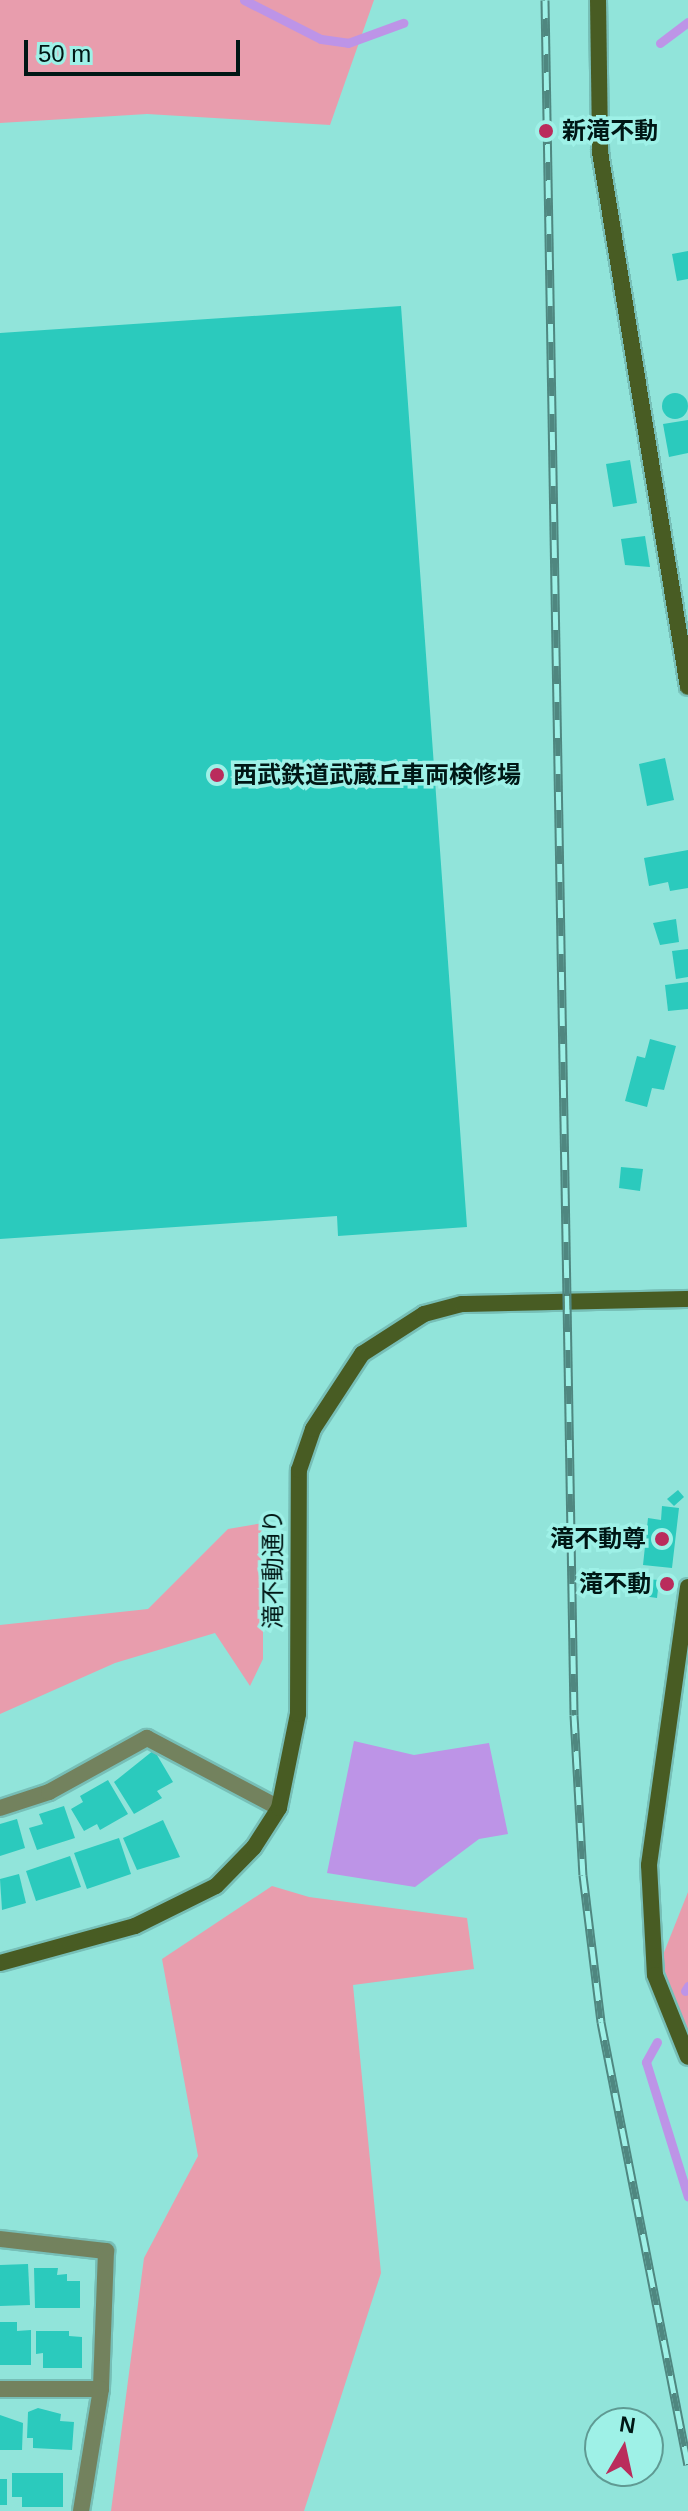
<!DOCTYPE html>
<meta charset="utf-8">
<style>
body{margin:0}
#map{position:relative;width:688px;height:2511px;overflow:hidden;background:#91e4da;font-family:Helvetica,"Noto Sans JP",sans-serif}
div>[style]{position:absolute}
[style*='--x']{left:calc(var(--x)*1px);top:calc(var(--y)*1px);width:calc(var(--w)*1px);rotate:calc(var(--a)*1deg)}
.green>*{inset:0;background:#e89dad}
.water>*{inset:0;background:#bd94e7}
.stream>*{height:9px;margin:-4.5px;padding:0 4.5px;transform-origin:4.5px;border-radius:4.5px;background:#bd94e7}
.building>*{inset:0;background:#2bcabd}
.round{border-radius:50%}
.roads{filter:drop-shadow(2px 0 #77bfb7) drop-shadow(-2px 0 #77bfb7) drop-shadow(0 2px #77bfb7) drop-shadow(0 -2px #77bfb7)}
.street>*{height:16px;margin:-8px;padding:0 8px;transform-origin:8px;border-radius:8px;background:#73825e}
.secondary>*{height:16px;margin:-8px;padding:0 8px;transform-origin:8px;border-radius:8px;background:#485c23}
.rail>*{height:9px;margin-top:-4.5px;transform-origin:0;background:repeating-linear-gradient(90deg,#9ef1e7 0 18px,#4f8780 0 36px);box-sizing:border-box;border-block:2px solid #4f8780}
.dots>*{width:22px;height:22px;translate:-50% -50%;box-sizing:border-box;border:4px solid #9ef1e7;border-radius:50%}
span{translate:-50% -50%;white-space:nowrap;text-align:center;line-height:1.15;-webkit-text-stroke:7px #9ef1e7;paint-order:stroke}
.poi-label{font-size:24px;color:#001715;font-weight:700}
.left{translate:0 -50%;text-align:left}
.right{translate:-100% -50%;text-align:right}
.street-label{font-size:24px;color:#001715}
.north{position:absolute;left:584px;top:2407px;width:80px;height:80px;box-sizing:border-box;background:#9ef1e7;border:2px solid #5f9a93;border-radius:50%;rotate:9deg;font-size:22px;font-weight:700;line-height:32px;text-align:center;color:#001715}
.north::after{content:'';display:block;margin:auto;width:28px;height:36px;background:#ba2c5c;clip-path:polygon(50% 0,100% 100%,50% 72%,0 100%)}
.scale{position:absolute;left:24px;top:40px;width:216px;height:36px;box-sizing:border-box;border:4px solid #001715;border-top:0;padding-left:10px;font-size:24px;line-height:28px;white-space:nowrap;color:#001715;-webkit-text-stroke:6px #9ef1e7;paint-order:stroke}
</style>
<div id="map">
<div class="green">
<div style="clip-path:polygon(0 0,374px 0,330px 125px,147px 114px,0 123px)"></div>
<div style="clip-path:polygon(263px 1523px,263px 1659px,250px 1686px,215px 1633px,115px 1663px,0 1714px,0 1625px,148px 1609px,228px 1529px)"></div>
<div style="clip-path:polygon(272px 1886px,309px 1897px,467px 1918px,474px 1969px,353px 1985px,381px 2273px,304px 2511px,111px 2511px,144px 2258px,198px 2156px,162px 1959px)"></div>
<div style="clip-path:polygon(688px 1892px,688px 2057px,655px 1975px)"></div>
</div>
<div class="water">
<div style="clip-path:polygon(354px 1741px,414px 1755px,489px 1743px,508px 1834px,479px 1839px,415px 1887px,327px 1873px)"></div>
</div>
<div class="stream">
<div style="--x:244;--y:0;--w:86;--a:26.9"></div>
<div style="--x:321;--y:39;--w:27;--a:8"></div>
<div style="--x:348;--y:43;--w:59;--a:-20"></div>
<div style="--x:660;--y:43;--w:35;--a:-37"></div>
<div style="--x:685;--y:1991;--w:6;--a:-59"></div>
<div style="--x:657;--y:2042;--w:23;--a:119"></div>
<div style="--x:646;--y:2062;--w:141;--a:72.7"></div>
</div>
<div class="building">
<div style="clip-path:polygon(688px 251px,688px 279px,677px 281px,672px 254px)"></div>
<div style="clip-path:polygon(401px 306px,467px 1227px,338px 1236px,337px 1216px,0 1239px,0 333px)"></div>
<div class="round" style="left:662px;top:393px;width:26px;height:26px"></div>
<div style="clip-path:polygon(688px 420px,688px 453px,669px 457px,663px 424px)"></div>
<div style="clip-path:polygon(630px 460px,637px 503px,613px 507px,606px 464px)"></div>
<div style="clip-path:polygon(645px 536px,650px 567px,625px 565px,621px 539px)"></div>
<div style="clip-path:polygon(665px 758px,674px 800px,647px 806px,639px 764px)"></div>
<div style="clip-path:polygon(688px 850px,688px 888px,670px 891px,668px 882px,649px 886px,644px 858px)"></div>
<div style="clip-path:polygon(676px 919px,679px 942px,660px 945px,653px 923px)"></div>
<div style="clip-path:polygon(688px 949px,688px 977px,676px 979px,672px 951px)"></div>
<div style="clip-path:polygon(688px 982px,688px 1009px,668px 1011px,665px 985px)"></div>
<div style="clip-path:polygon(650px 1039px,676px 1046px,664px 1090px,652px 1088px,647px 1107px,625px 1101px,637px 1056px,645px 1058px)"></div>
<div style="clip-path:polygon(621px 1167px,643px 1169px,640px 1191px,619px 1188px)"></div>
<div style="clip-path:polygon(678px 1490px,684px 1497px,674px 1506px,667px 1499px)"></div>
<div style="clip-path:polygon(662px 1506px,679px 1508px,672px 1568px,643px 1565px,648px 1518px,661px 1520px)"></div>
<div style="clip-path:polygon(646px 1579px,659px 1580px,657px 1598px,643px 1596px)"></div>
<div style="clip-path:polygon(154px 1750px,173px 1782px,157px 1791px,162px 1798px,134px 1814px,114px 1782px)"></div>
<div style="clip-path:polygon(108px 1780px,128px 1814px,100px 1830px,97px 1824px,84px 1831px,71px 1809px,83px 1802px,80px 1796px)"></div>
<div style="clip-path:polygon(64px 1806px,75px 1838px,37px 1850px,29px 1828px,43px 1824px,39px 1814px)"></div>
<div style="clip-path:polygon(17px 1819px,25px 1848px,0 1856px,0 1824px)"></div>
<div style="clip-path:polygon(163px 1820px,180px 1857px,137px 1870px,123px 1838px)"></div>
<div style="clip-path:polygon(119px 1838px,131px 1874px,87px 1889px,74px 1853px)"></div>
<div style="clip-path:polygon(70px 1856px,81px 1887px,36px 1901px,26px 1871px)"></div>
<div style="clip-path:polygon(19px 1874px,26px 1903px,2px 1910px,0 1879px)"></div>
<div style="clip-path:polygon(28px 2264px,30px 2305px,0 2306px,0 2265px)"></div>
<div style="clip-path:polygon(34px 2268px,58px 2268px,57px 2275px,67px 2274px,67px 2281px,80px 2281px,80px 2308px,35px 2308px)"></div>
<div style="clip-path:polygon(0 2322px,17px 2322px,17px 2331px,31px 2330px,31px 2365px,0 2365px)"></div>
<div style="clip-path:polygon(36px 2331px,69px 2331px,69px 2336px,82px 2337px,82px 2368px,43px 2368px,43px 2353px,36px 2354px)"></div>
<div style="clip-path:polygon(38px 2408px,61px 2414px,60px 2421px,74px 2422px,72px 2450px,33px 2448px,33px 2438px,27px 2438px,28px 2412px)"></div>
<div style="clip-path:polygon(0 2415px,23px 2423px,22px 2450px,0 2450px)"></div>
<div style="clip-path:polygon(12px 2473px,63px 2473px,63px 2507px,22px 2507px,22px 2497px,12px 2497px)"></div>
<div style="clip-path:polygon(0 2479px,7px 2479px,7px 2505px,0 2505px)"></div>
</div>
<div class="roads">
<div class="street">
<div style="--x:0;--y:1808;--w:52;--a:-18.1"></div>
<div style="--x:49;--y:1792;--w:112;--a:-28.9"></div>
<div style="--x:147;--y:1738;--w:149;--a:27.9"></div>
<div style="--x:0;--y:2239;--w:107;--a:6.5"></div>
<div style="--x:106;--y:2251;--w:138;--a:92.1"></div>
<div style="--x:101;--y:2389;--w:124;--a:99.3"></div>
<div style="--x:0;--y:2389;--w:101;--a:0"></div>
</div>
<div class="secondary">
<div style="--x:598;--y:0;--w:152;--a:89.2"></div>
<div style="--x:600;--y:152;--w:542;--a:80.66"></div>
<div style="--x:688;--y:1587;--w:281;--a:98"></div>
<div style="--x:649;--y:1865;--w:110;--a:86.9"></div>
<div style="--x:655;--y:1975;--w:88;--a:68.1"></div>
<div style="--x:0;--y:1963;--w:140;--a:-15.3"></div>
<div style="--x:135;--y:1926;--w:90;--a:-26.3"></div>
<div style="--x:216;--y:1886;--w:54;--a:-45.7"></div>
<div style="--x:254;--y:1847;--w:46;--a:-57.3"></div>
<div style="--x:279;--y:1808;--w:96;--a:-78.6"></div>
<div style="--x:298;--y:1714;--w:244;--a:-89.8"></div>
<div style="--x:299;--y:1470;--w:43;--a:-71.1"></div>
<div style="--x:313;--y:1429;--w:90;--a:-56.8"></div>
<div style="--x:362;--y:1354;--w:74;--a:-32.8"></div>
<div style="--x:424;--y:1314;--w:39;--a:-15"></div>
<div style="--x:462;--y:1304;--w:226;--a:-1.3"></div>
</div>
</div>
<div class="rail">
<div style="--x:545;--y:0;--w:1715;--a:89.03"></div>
<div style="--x:574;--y:1715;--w:160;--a:86.8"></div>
<div style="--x:583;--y:1875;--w:148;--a:83"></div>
<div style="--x:601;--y:2022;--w:451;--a:78.9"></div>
</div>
<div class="dots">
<div style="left:546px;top:131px;background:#ba2c5c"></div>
<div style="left:217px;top:775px;background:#ba2c5c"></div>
<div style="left:662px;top:1539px;background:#ba2c5c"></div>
<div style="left:667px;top:1584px;background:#ba2c5c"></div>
</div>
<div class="poi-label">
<span class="left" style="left:562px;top:131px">新滝不動</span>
<span class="left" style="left:233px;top:775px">西武鉄道武蔵丘車両検修場</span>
<span class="right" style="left:646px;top:1539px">滝不動尊</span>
<span class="right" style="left:651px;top:1584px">滝不動</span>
</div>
<div class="street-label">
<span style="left:273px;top:1569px;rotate:-90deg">滝不動通り</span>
</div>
<div class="north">N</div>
<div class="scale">50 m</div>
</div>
